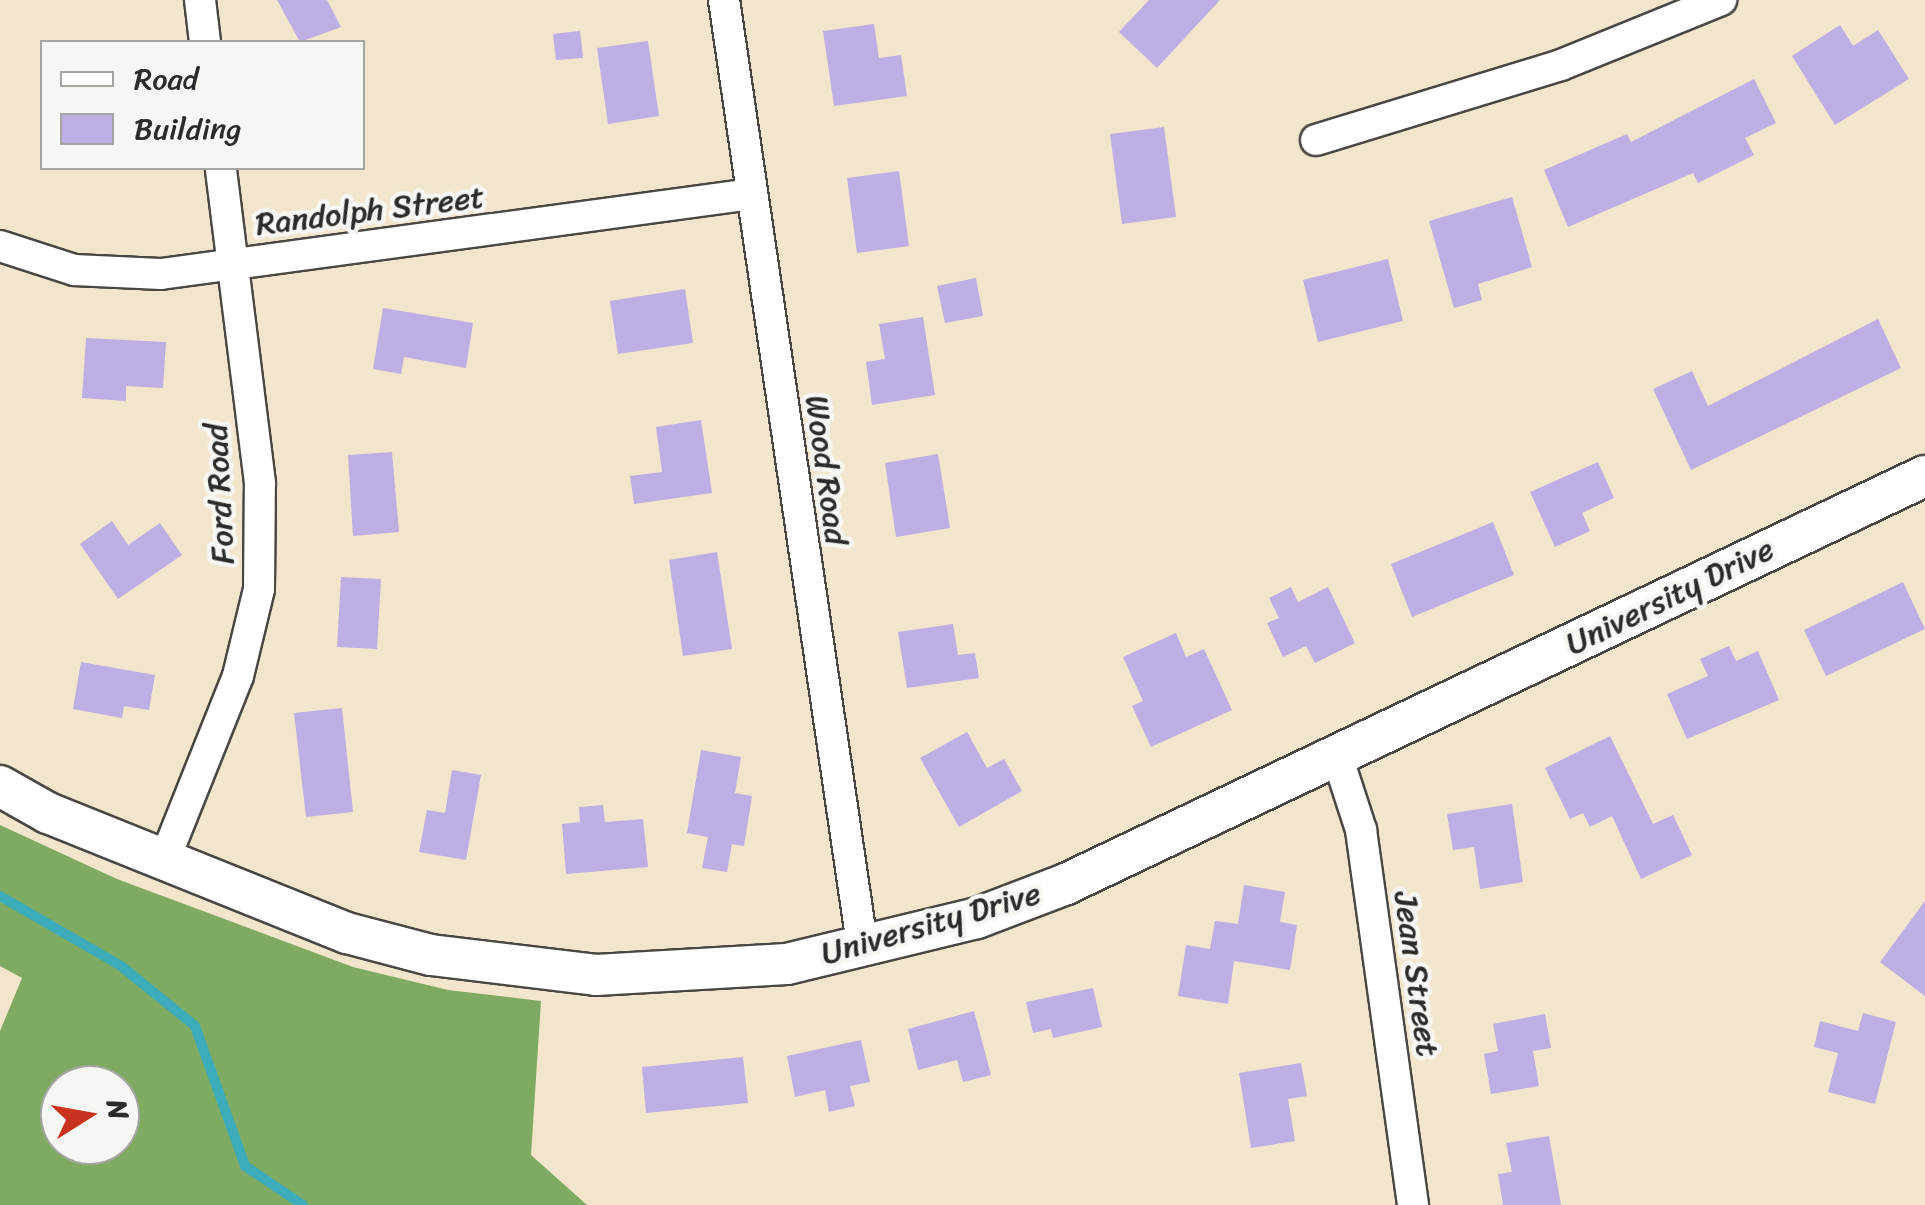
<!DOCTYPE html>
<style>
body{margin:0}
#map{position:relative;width:1925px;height:1205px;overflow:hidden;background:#f3e4cc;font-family:Sriracha,sans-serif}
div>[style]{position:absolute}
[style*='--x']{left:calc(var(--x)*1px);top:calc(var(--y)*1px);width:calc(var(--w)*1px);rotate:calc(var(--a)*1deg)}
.forest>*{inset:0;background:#7eaa62}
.stream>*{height:10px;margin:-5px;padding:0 5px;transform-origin:5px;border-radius:5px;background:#3cabba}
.building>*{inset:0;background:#bdaee4}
.roads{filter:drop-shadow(2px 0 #494743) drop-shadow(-2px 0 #494743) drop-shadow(0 2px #494743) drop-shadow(0 -2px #494743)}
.minor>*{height:30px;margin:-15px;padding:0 15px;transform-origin:15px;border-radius:15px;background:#fff}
.tertiary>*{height:40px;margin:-20px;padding:0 20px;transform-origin:20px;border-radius:20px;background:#fff}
span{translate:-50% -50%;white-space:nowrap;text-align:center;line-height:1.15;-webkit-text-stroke:9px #f6f6f2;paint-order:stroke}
.street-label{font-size:32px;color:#2b2b2b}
.legend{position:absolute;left:40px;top:40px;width:325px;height:130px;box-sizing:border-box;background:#f6f6f2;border:2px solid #a5a5a2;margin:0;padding:12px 18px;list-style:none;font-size:30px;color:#2b2b2b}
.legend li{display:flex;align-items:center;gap:20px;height:50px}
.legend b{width:50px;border:2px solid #a5a5a2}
.north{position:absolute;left:40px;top:1065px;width:100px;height:100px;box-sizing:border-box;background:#f6f6f2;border:2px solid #a5a5a2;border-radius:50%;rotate:79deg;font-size:28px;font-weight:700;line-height:40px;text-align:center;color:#2b2b2b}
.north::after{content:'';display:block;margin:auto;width:35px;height:45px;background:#c8321e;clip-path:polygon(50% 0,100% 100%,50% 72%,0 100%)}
</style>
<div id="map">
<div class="forest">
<div style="clip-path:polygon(evenodd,0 825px,117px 879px,353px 967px,448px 990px,541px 1001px,531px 1155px,587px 1205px,0 1205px,0 1031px,22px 978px,0 966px,0 825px,60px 1085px,120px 1085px,120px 1145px,60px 1145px,60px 1085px)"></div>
</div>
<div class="stream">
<div style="--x:0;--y:896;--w:140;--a:30"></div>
<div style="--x:121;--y:966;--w:95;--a:39"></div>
<div style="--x:195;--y:1026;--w:149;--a:70.3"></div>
<div style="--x:245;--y:1166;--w:70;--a:33.9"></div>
</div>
<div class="building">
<div style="clip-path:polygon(277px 0,327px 0,341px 27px,300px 42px)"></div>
<div style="clip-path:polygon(1149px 0,1220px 0,1157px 68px,1119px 32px)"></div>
<div style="clip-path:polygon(874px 24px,879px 58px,901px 55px,907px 96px,834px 106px,823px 31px)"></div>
<div style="clip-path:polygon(1840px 25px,1853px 46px,1878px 30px,1909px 79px,1835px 125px,1792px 56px)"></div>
<div style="clip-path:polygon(580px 31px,583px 58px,556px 60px,553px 34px)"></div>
<div style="clip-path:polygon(648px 41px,659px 116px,608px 124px,597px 48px)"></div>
<div style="clip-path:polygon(1754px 79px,1776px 123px,1745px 138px,1754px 155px,1698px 183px,1693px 173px,1568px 227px,1544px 170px,1627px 134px,1631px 142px)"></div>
<div style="clip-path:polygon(1164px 127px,1176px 217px,1122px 224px,1110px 134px)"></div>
<div style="clip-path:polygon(899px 171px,909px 246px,857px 253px,847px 178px)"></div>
<div style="clip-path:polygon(1512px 197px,1532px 267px,1478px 284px,1482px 300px,1454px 308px,1429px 221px)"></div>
<div style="clip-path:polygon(1388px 259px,1403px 321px,1318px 342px,1303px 280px)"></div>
<div style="clip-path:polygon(976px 278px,983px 316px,945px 323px,937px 286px)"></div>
<div style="clip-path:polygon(685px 289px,693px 343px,618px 354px,610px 301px)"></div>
<div style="clip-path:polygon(383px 308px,473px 323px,466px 368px,404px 357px,401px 374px,373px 369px)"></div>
<div style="clip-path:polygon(923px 317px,935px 395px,872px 405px,866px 362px,885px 359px,879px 324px)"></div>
<div style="clip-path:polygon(1878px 319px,1901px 368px,1691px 470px,1653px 389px,1692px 371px,1708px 406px)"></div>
<div style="clip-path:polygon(86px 338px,166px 342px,163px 388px,126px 386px,126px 401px,82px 398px)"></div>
<div style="clip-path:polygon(701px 420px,712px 493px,634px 504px,630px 476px,662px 472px,656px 427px)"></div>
<div style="clip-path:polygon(392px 452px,399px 532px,353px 536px,348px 455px)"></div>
<div style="clip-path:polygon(938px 454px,950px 528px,896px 537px,885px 463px)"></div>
<div style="clip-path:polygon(1598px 462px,1614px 498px,1582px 513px,1590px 531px,1555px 547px,1530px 492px)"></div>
<div style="clip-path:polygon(112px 521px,128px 545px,160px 523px,182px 555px,118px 599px,80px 544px)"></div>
<div style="clip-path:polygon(1493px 522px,1514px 575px,1412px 617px,1391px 564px)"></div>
<div style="clip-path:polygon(717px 552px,732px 649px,683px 656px,669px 560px)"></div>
<div style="clip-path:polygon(341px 577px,381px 579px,377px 649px,337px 647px)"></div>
<div style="clip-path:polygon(1903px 582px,1925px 629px,1826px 676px,1804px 630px)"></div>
<div style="clip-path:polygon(1291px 587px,1298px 602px,1328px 587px,1355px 643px,1315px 663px,1306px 646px,1283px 657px,1267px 623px,1279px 618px,1269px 598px)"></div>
<div style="clip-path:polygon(953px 624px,958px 655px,975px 653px,979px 678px,907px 688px,898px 632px)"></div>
<div style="clip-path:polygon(1176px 633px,1186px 657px,1204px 649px,1232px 710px,1151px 747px,1132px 706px,1143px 701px,1123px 657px)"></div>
<div style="clip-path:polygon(1729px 646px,1736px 661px,1758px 651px,1779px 700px,1687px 739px,1667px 694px,1708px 676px,1700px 659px)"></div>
<div style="clip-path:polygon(81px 662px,155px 675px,149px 710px,124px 706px,122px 718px,73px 709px)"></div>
<div style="clip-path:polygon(342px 708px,353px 812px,306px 817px,294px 713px)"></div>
<div style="clip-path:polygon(967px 732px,987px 768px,1004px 759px,1022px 791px,959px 827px,920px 758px)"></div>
<div style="clip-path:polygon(1610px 736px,1653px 824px,1673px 815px,1692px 855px,1641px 879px,1612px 816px,1590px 827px,1583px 813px,1570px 819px,1545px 768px)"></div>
<div style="clip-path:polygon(701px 750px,741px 757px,735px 793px,752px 796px,744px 846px,732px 844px,727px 872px,702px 868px,708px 837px,687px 833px)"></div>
<div style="clip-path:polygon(452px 770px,481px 775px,466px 860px,419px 852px,427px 810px,445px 813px)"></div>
<div style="clip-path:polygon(1512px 804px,1523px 882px,1480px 889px,1474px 847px,1453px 850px,1447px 814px)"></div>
<div style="clip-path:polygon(603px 805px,605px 822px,643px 819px,648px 867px,566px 874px,562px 824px,580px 822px,579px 807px)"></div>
<div style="clip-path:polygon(1244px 885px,1285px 892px,1280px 922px,1297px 925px,1290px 970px,1234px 961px,1228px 1004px,1178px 996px,1186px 945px,1210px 949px,1215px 921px,1238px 924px)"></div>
<div style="clip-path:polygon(1925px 901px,1925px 996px,1880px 962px)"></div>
<div style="clip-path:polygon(1093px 988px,1102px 1027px,1053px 1038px,1051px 1029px,1033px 1033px,1026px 1002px)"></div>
<div style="clip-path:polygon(974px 1011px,991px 1075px,963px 1082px,957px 1060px,918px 1070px,908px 1029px)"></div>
<div style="clip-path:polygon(1863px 1013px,1896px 1022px,1875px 1104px,1828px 1092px,1838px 1053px,1814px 1047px,1820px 1021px,1858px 1031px)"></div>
<div style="clip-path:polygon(1545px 1014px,1551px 1048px,1533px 1051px,1539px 1086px,1491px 1094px,1484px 1054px,1498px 1051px,1493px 1024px)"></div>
<div style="clip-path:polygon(861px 1040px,870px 1082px,850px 1086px,855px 1106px,829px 1112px,825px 1090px,795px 1097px,787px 1056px)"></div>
<div style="clip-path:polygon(743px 1057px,748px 1103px,646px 1113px,642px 1067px)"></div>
<div style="clip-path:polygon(1301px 1063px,1307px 1096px,1288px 1099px,1295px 1141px,1251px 1148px,1239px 1073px)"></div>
<div style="clip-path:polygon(1549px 1136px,1561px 1205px,1503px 1205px,1498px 1174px,1512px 1172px,1506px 1143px)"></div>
</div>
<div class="roads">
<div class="minor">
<div style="--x:200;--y:0;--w:42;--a:83.2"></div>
<div style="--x:724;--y:0;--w:960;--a:81.68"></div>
<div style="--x:1316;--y:140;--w:256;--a:-17"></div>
<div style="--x:1561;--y:65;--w:173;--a:-22.1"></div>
<div style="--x:0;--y:246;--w:78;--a:18"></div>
<div style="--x:74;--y:270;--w:87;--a:2.6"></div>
<div style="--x:161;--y:274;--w:595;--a:-7.72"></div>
<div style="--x:1337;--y:756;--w:78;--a:72"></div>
<div style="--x:1361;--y:830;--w:379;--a:82.1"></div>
<div style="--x:164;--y:861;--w:199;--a:-68.2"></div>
<div style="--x:238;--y:676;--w:89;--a:-76.4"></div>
<div style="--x:259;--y:589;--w:106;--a:-89.5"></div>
<div style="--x:260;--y:483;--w:317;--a:-97.1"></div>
</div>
<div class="tertiary">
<div style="--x:0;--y:786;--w:55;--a:29.4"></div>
<div style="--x:48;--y:813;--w:322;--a:21.9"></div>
<div style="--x:347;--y:933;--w:87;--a:14.7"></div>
<div style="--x:431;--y:955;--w:166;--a:6.9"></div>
<div style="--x:596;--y:975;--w:191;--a:-3.3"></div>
<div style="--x:787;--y:964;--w:195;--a:-13.6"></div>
<div style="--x:977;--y:918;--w:95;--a:-20.9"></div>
<div style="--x:1066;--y:884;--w:951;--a:-25.41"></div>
</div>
</div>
<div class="street-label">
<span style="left:370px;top:211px;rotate:-7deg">Randolph Street</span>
<span style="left:826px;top:470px;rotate:82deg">Wood Road</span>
<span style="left:220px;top:494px;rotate:-93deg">Ford Road</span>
<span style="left:1670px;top:597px;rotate:-26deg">University Drive</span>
<span style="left:931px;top:924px;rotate:-16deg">University Drive</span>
<span style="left:1416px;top:974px;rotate:82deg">Jean Street</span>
</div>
<ul class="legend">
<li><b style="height:12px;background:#fff"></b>Road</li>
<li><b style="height:28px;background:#bdaee4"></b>Building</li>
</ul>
<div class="north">N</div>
</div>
